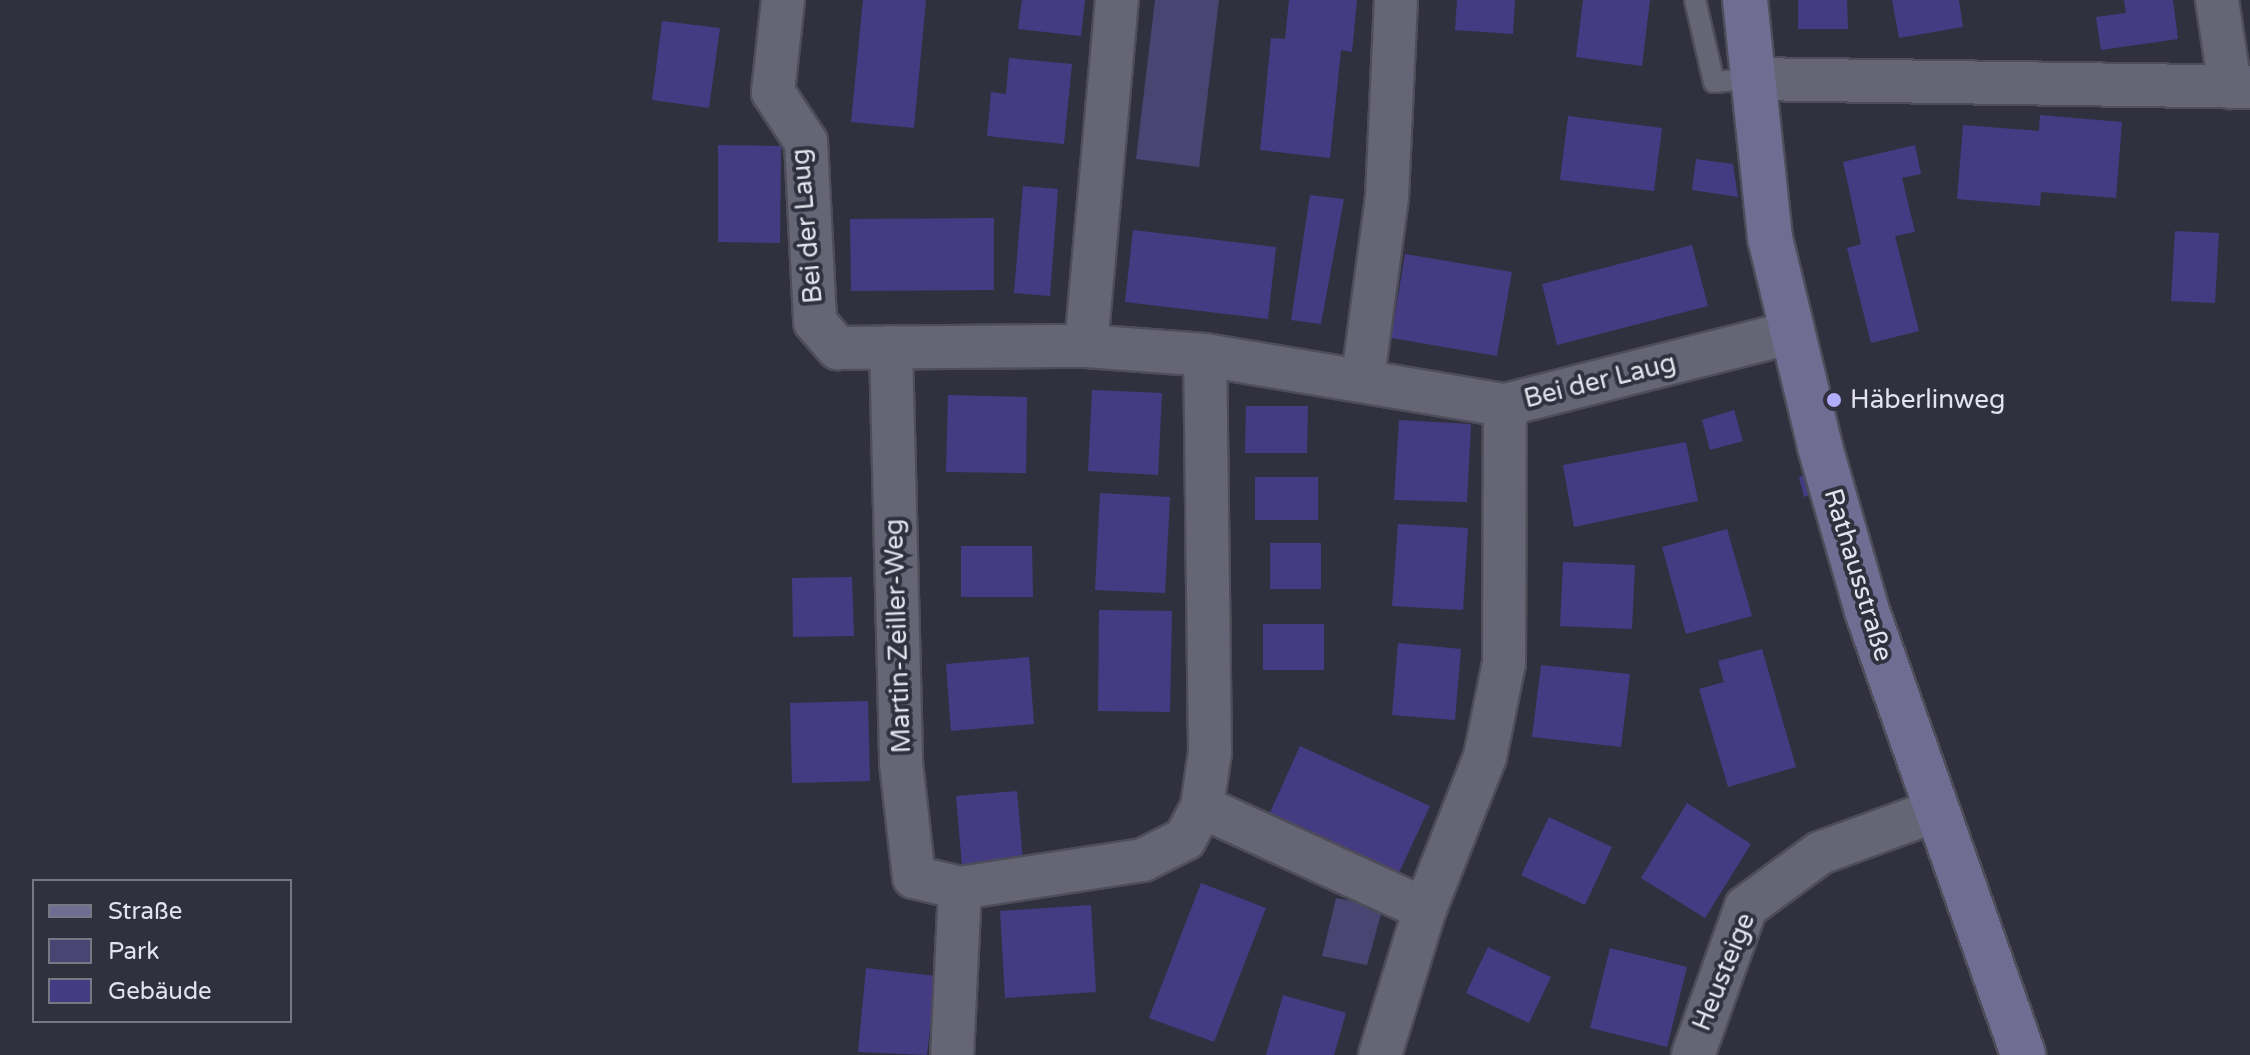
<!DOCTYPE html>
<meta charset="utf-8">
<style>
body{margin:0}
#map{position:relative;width:2250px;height:1055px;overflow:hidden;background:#31303f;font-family:"Varela Round",sans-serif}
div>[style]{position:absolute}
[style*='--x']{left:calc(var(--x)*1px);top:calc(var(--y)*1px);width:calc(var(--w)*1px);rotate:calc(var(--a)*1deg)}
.green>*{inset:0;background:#484573}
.building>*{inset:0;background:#453b83}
.roads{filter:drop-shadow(2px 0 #4e4d59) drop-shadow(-2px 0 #4e4d59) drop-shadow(0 2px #4e4d59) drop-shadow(0 -2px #4e4d59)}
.lane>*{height:20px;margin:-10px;padding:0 10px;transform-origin:10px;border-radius:10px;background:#656575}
.street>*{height:42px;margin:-21px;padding:0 21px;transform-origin:21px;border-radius:21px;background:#656575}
.secondary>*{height:44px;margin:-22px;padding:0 22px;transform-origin:22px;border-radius:22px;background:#6f6d91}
.dots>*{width:22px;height:22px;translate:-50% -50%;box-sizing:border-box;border:4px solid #31303f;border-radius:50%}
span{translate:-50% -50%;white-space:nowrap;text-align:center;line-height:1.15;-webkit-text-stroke:8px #31303f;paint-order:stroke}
.street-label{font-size:26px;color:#e3e3ed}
.poi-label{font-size:26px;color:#e3e3ed}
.left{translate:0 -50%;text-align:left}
.legend{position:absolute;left:32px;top:879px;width:260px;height:144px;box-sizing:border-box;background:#31303f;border:2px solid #787885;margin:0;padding:10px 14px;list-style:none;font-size:24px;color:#e3e3ed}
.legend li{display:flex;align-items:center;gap:16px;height:40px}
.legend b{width:40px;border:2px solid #787885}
</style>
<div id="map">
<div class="green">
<div style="clip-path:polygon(1155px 0,1219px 0,1199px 167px,1136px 159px)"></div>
<div style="clip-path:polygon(1336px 898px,1383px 907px,1367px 965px,1322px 956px)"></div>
</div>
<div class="building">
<div style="clip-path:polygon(863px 0,926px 0,914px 128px,851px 122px)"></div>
<div style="clip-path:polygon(1022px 0,1085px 0,1081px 36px,1018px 29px)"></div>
<div style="clip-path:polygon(1289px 0,1357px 0,1352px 52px,1341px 50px,1330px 158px,1260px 150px,1271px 38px,1285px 39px)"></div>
<div style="clip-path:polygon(1457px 0,1515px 0,1513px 34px,1455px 30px)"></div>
<div style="clip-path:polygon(1583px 0,1650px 0,1642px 66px,1576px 57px)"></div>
<div style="clip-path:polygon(1798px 0,1847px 0,1848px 29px,1798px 29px)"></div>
<div style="clip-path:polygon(1892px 0,1959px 0,1963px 27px,1899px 38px)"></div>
<div style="clip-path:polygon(2124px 0,2173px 0,2178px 39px,2101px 50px,2096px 17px,2126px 13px)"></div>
<div style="clip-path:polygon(662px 21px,720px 28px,709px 108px,652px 100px)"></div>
<div style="clip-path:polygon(1009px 58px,1072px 64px,1064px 144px,987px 136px,991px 92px,1006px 94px)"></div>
<div style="clip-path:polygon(2040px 115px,2122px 122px,2116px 198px,2041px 192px,2040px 206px,1957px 199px,1963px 125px,2039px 131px)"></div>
<div style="clip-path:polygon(1568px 116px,1662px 128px,1654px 191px,1560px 180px)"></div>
<div style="clip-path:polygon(718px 145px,781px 146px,780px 243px,718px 242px)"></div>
<div style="clip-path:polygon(1915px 145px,1921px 174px,1902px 178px,1915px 232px,1895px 236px,1919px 331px,1871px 343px,1847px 248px,1861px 244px,1843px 162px)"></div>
<div style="clip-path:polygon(1696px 159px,1733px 164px,1738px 197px,1692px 190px)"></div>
<div style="clip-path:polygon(1023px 186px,1058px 189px,1050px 296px,1014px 293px)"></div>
<div style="clip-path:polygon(1310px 195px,1344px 199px,1321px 324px,1291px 320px)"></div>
<div style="clip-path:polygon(994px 218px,994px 290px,851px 291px,850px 219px)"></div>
<div style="clip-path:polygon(1133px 230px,1276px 247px,1268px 319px,1125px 302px)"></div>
<div style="clip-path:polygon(2175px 231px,2219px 233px,2215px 303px,2171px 301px)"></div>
<div style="clip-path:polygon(1692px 245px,1708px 306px,1557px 345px,1542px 284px)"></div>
<div style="clip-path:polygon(1405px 254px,1512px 272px,1497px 356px,1391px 338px)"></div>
<div style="clip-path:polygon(1092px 390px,1162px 393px,1158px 475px,1088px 471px)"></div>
<div style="clip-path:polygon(948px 395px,1027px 397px,1026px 473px,946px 472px)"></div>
<div style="clip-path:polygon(1246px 406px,1308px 406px,1307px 453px,1245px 453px)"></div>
<div style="clip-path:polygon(1734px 410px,1743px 441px,1710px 450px,1702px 420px)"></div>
<div style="clip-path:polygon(1399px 420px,1471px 424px,1467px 502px,1394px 500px)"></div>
<div style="clip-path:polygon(1686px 442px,1698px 501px,1574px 527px,1563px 465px)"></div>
<div style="clip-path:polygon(1812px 473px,1817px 493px,1804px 497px,1799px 477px)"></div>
<div style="clip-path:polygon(1255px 477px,1318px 477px,1318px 520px,1255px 520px)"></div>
<div style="clip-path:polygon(1100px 493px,1170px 497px,1165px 593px,1095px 590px)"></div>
<div style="clip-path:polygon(1398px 524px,1468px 528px,1463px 610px,1392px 606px)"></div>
<div style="clip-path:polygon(1727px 529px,1752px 616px,1686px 634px,1662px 547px)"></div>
<div style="clip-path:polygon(1270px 543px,1321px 543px,1321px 589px,1270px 589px)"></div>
<div style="clip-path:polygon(961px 546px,1032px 546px,1033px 597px,961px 597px)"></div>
<div style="clip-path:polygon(1563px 562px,1635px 565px,1632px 629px,1560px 626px)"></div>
<div style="clip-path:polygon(852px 577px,854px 636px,793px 637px,792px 578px)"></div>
<div style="clip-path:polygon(1099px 610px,1172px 611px,1170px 712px,1098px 711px)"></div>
<div style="clip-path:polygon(1263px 624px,1324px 624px,1324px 670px,1263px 670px)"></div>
<div style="clip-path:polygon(1398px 643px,1461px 649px,1455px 720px,1392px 715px)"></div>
<div style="clip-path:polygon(1762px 649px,1796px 767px,1728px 787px,1699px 689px,1724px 682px,1718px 661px)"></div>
<div style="clip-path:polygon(1029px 657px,1034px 724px,951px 731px,946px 664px)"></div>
<div style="clip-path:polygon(1541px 665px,1630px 674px,1621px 747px,1532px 737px)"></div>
<div style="clip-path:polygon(868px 701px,870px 781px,792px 783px,790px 703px)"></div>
<div style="clip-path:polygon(1300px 746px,1430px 806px,1397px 877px,1268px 817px)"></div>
<div style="clip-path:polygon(1017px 791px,1023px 861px,962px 866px,956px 796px)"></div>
<div style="clip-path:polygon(1687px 803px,1751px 844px,1705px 918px,1641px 878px)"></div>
<div style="clip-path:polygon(1549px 817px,1612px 847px,1585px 905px,1521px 875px)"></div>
<div style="clip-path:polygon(1201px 883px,1266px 908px,1214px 1042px,1149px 1018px)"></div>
<div style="clip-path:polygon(1091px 905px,1096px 992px,1005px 998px,1000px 911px)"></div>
<div style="clip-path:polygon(1488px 947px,1551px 977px,1529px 1023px,1466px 993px)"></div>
<div style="clip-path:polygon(1610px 948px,1687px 967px,1667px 1047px,1590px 1028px)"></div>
<div style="clip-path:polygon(866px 968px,936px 976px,927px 1055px,858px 1052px)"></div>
<div style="clip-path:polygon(1283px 995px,1346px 1013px,1334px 1055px,1266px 1055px)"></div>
</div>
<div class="roads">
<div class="lane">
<div style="--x:1695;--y:0;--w:84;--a:77"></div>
<div style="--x:1714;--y:82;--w:38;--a:-5"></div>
</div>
<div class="street">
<div style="--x:783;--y:0;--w:93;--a:96.2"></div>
<div style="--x:773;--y:92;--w:60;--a:56.6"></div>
<div style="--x:806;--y:142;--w:180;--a:87.1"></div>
<div style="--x:815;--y:322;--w:35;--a:49"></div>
<div style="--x:838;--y:348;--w:248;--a:-0.5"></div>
<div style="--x:1086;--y:346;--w:119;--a:4.3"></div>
<div style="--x:1205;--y:355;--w:304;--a:9.5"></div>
<div style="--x:1505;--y:405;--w:294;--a:-14.2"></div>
<div style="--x:2217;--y:0;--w:88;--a:81.5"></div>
<div style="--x:1752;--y:79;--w:498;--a:0.9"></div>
<div style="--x:1086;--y:346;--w:347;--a:-84.9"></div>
<div style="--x:891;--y:347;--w:416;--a:88.6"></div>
<div style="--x:901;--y:763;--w:115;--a:83.5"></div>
<div style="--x:914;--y:877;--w:47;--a:13.4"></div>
<div style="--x:960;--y:888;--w:167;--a:92.7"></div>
<div style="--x:1363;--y:377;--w:182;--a:-82.4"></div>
<div style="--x:1387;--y:197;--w:197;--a:-87.4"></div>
<div style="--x:1202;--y:807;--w:56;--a:-81.7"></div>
<div style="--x:1210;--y:752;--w:397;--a:-90.7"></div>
<div style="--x:960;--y:888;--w:185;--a:-8.7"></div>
<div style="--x:1143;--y:860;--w:47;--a:-26.6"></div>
<div style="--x:1185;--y:839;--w:36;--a:-62"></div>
<div style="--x:1202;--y:807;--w:245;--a:24.6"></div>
<div style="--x:1380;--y:1055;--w:153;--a:-72.9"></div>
<div style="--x:1425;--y:909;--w:163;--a:-68.5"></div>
<div style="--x:1485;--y:757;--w:96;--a:-78.6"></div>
<div style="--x:1504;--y:663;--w:258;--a:-89.8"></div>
<div style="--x:1693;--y:1055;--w:157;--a:-70.3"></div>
<div style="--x:1746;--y:907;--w:92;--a:-36.1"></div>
<div style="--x:1820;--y:853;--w:122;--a:-20.1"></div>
</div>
<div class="secondary">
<div style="--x:1745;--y:0;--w:239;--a:84"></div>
<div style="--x:1770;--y:238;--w:215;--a:76.5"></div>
<div style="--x:1820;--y:447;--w:171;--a:74"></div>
<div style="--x:1867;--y:611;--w:471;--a:70.6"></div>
</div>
</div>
<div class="dots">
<div style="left:1834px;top:400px;background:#b2adfa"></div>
</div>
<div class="street-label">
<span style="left:807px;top:226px;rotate:-95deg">Bei der Laug</span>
<span style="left:1600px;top:381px;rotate:-14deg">Bei der Laug</span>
<span style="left:1858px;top:575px;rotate:73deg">Rathausstraße</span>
<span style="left:898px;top:636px;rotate:-92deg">Martin-Zeiller-Weg</span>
<span style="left:1724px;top:972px;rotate:-68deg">Heusteige</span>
</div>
<div class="poi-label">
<span class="left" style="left:1850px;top:400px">Häberlinweg</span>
</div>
<ul class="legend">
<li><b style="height:10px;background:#6f6d91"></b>Straße</li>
<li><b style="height:22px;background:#484573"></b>Park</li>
<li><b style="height:22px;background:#453b83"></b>Gebäude</li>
</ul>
</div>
